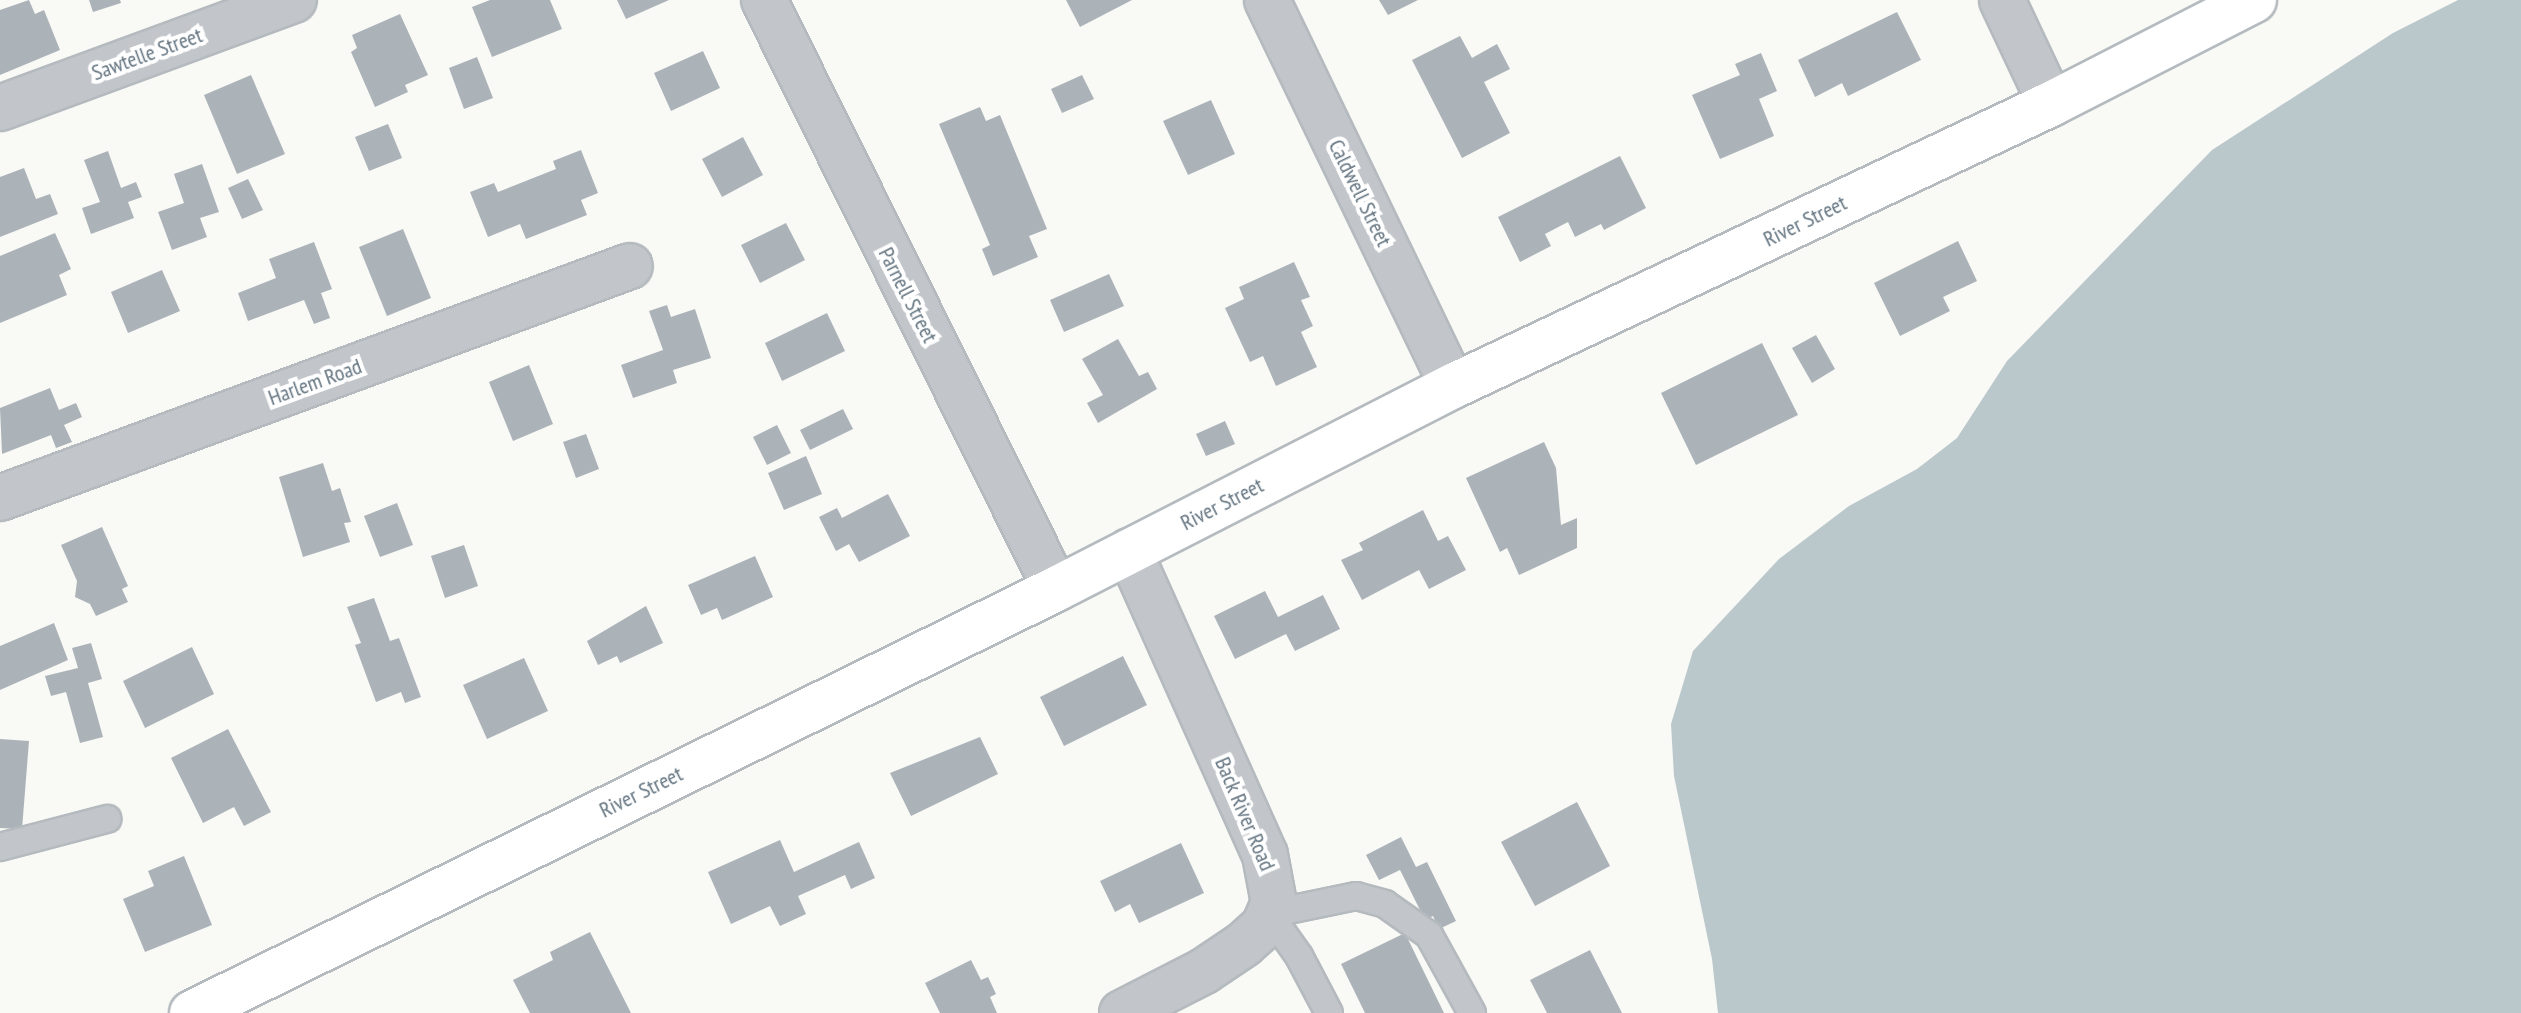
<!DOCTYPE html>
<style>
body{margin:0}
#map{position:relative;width:2521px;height:1013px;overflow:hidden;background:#f9f9f6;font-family:"PT Sans Narrow",sans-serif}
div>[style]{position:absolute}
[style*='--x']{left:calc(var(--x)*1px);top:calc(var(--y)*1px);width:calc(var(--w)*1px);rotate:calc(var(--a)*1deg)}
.water>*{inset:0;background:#bac7cb}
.building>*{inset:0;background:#abb3b9}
.roads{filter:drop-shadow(2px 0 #b4babe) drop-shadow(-2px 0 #b4babe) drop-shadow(0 2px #b4babe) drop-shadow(0 -2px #b4babe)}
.lane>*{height:26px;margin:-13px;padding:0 13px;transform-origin:13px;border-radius:13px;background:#c2c6ca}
.street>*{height:44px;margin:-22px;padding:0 22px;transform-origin:22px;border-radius:22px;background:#c2c6ca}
.secondary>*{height:44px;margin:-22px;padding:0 22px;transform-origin:22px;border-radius:22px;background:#fff}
span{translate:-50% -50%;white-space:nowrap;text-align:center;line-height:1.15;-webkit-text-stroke:8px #fff;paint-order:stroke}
.street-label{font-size:22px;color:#647581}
</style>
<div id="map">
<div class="water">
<div style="clip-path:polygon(2458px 0,2521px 0,2521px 1013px,1718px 1013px,1712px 959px,1674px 776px,1671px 724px,1693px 651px,1779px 559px,1849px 506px,1917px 469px,1957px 438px,2007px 361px,2212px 150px,2393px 33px)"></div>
</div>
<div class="building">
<div style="clip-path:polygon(29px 0,35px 14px,44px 10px,60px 50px,0 75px,0 10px)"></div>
<div style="clip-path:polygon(89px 0,120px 0,121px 3px,93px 12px)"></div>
<div style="clip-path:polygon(490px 0,550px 0,562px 29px,492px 57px,472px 7px)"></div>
<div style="clip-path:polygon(617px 0,669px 0,626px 19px)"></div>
<div style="clip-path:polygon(1066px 0,1132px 0,1080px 27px)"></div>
<div style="clip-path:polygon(1379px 0,1418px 0,1388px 15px)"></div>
<div style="clip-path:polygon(1897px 12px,1921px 60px,1848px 96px,1842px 83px,1815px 97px,1798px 60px)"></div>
<div style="clip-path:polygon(400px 14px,428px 75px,405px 85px,408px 92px,375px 107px,351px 52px,357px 48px,352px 35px)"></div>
<div style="clip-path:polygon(1460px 36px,1472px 58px,1497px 44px,1510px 69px,1484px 82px,1510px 133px,1462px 158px,1412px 60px)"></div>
<div style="clip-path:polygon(703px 51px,720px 88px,671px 111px,654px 73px)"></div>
<div style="clip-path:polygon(1761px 53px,1777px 91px,1759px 99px,1774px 136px,1720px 159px,1692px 95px,1740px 75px,1735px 64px)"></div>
<div style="clip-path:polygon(477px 57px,493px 98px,464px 109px,449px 68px)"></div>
<div style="clip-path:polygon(251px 75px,285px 154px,237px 174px,204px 95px)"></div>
<div style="clip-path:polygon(1082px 75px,1094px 99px,1062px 113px,1051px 89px)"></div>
<div style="clip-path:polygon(1211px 100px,1235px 154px,1188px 175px,1163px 121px)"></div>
<div style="clip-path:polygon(980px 107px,986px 121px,1000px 115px,1047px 229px,1029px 236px,1038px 257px,993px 276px,982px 249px,990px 245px,939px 124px)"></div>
<div style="clip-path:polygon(388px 124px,402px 158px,369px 171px,355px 137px)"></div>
<div style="clip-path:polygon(743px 137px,763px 175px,722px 197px,702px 159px)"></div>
<div style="clip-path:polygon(581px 150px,598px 193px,581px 200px,587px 215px,526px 239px,520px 224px,488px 237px,470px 192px,494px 183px,498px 192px,556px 169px,553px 161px)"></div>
<div style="clip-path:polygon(108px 151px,121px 188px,136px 182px,142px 197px,128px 202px,134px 218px,91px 234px,82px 208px,100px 202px,84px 160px)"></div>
<div style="clip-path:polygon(1620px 156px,1646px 208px,1604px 230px,1601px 224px,1575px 237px,1568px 222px,1545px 234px,1551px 246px,1520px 262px,1498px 217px)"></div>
<div style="clip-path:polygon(202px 164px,219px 212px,200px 218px,207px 237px,172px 250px,158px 212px,184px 203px,174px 174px)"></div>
<div style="clip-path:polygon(24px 168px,36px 199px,50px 194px,58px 214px,0 237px,0 177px)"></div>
<div style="clip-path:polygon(248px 179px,263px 210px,242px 219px,228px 188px)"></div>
<div style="clip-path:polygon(786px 223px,805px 260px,760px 283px,741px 245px)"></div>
<div style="clip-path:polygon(403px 229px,431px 298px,387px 316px,359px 247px)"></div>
<div style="clip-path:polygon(55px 233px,71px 269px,59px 275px,67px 295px,0 323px,0 256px)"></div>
<div style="clip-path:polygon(1958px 241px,1977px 281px,1943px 297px,1950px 311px,1900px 336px,1874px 283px)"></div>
<div style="clip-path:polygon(314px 242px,332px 289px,321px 293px,330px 318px,314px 324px,304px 300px,248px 321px,238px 293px,276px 278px,269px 259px)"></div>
<div style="clip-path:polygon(1294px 262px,1310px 297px,1301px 300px,1313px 326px,1301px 332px,1317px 367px,1276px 386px,1263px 356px,1250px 362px,1225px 308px,1244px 299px,1239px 287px)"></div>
<div style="clip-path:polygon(162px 270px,180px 311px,128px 333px,111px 292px)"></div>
<div style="clip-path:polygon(1109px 274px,1124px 306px,1064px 332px,1050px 300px)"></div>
<div style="clip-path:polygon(667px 305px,671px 317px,695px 309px,711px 358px,673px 370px,677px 383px,633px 398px,621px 365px,663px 350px,649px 311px)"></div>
<div style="clip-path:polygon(827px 313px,845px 351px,782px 381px,765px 343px)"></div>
<div style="clip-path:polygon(1816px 335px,1835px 369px,1812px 383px,1792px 348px)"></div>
<div style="clip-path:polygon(1118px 339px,1139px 376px,1148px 372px,1157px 389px,1098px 423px,1087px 403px,1103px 395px,1082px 359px)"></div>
<div style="clip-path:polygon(1762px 343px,1798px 415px,1696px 465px,1661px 393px)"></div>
<div style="clip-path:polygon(529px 365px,553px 424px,513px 441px,489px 382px)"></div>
<div style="clip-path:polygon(50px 388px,59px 410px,76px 403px,82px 417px,64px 425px,72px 442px,56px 448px,51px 435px,2px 454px,0 408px)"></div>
<div style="clip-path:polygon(843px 409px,853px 429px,810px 450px,800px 430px)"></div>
<div style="clip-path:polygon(1225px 421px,1235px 444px,1206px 456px,1196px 434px)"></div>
<div style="clip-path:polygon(777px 425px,791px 453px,767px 465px,753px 437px)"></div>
<div style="clip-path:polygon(586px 434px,599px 469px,576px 478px,563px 442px)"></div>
<div style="clip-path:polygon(1544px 442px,1556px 468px,1561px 525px,1577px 518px,1577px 548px,1519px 575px,1507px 548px,1500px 552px,1466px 478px)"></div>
<div style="clip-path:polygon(806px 456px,822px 494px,784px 510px,768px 473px)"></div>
<div style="clip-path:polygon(323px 463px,332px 491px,340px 488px,351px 522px,344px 523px,350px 542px,303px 557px,279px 477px)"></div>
<div style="clip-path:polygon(888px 494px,910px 536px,859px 562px,849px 544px,836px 551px,819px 517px,837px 508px,842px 518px)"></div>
<div style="clip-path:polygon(397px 503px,413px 545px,380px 557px,364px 516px)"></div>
<div style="clip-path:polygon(1423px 510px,1438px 541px,1448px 536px,1466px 570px,1429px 589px,1419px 570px,1362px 600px,1341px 560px,1363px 550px,1359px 543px)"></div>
<div style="clip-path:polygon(102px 527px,128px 586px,122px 589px,128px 602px,96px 616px,90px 604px,75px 597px,77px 581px,61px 545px)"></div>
<div style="clip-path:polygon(464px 545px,478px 586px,445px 598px,431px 556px)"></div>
<div style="clip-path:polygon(755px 556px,773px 597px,722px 620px,717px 608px,701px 615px,688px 585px)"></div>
<div style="clip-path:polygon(1265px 591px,1278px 617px,1323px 595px,1340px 629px,1295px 651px,1286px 634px,1235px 659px,1214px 616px)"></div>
<div style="clip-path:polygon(374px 598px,390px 641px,399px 638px,421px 697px,405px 703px,401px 692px,376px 702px,355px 645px,361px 643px,347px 607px)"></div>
<div style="clip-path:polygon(646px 606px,663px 643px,620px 663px,617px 656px,598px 665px,587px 641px)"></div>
<div style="clip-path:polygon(54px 623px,68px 660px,0 690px,0 646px)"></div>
<div style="clip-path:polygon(91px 643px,102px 679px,88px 683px,103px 737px,80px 743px,66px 692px,51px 696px,45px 676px,78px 668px,72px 648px)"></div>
<div style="clip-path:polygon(192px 647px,214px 694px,145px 728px,123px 681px)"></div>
<div style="clip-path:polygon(1123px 656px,1147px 705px,1064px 746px,1040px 697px)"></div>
<div style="clip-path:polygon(524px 658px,548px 711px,487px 739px,463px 685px)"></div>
<div style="clip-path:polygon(228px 729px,271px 812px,244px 826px,234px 807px,203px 823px,171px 758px)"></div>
<div style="clip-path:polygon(980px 737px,998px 774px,911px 816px,890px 773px)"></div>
<div style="clip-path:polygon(0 739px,29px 741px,22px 829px,0 828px)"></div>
<div style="clip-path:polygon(1577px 802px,1610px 866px,1535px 906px,1501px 842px)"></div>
<div style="clip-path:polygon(1401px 837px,1416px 867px,1427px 862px,1456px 921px,1439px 929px,1433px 916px,1425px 920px,1400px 870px,1379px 880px,1366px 855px)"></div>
<div style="clip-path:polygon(780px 840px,794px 872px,859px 842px,875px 878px,851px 889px,845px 875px,798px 896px,806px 914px,780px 926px,770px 906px,731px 924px,708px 872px)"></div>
<div style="clip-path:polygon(1181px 843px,1204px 893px,1139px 923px,1130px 904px,1115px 912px,1100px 881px)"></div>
<div style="clip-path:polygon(184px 856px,212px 925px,145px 952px,123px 899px,154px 886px,148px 871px)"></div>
<div style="clip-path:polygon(590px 932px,631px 1013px,530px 1013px,513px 980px,553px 960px,550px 952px)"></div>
<div style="clip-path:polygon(1405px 933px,1444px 1013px,1365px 1013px,1341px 964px)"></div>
<div style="clip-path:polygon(1590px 950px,1622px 1013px,1547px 1013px,1530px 980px)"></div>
<div style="clip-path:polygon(971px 960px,981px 980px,988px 977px,996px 994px,990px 997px,997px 1013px,940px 1013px,925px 983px)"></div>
</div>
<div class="roads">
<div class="lane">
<div style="--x:0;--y:847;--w:111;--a:-14.7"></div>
<div style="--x:1329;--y:1013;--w:64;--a:-117.8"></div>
<div style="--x:1299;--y:956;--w:52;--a:-125.5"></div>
<div style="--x:1269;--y:914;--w:89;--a:-11.7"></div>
<div style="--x:1356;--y:896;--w:30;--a:15"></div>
<div style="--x:1385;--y:904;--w:54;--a:35.2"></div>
<div style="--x:1429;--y:935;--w:89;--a:61.1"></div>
</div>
<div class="street">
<div style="--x:764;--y:0;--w:657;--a:63.63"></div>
<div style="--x:1267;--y:0;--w:428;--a:64.3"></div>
<div style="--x:2002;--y:0;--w:115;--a:64.8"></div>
<div style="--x:0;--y:108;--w:313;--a:-20.2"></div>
<div style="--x:0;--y:498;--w:671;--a:-20.22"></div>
<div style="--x:1122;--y:1013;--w:92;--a:-27.1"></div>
<div style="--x:1204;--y:971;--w:48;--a:-34"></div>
<div style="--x:1244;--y:944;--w:27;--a:-42"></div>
<div style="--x:1264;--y:926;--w:25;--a:-67"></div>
<div style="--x:1274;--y:903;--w:49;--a:-100.6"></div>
<div style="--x:1265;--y:855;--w:333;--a:-114.1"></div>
</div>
<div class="secondary">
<div style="--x:192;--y:1013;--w:962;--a:-26.14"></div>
<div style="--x:1056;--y:589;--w:446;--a:-27.1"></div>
<div style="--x:1453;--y:386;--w:661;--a:-25.25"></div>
<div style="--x:2051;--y:104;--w:228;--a:-27.1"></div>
</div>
</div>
<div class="street-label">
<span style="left:147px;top:54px;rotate:-20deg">Sawtelle Street</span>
<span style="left:1360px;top:193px;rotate:64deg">Caldwell Street</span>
<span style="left:1805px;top:221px;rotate:-26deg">River Street</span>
<span style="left:908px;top:295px;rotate:63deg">Parnell Street</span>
<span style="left:315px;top:382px;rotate:-20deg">Harlem Road</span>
<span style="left:1222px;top:504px;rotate:-27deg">River Street</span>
<span style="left:641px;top:792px;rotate:-26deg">River Street</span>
<span style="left:1245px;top:814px;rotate:67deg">Back River Road</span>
</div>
</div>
